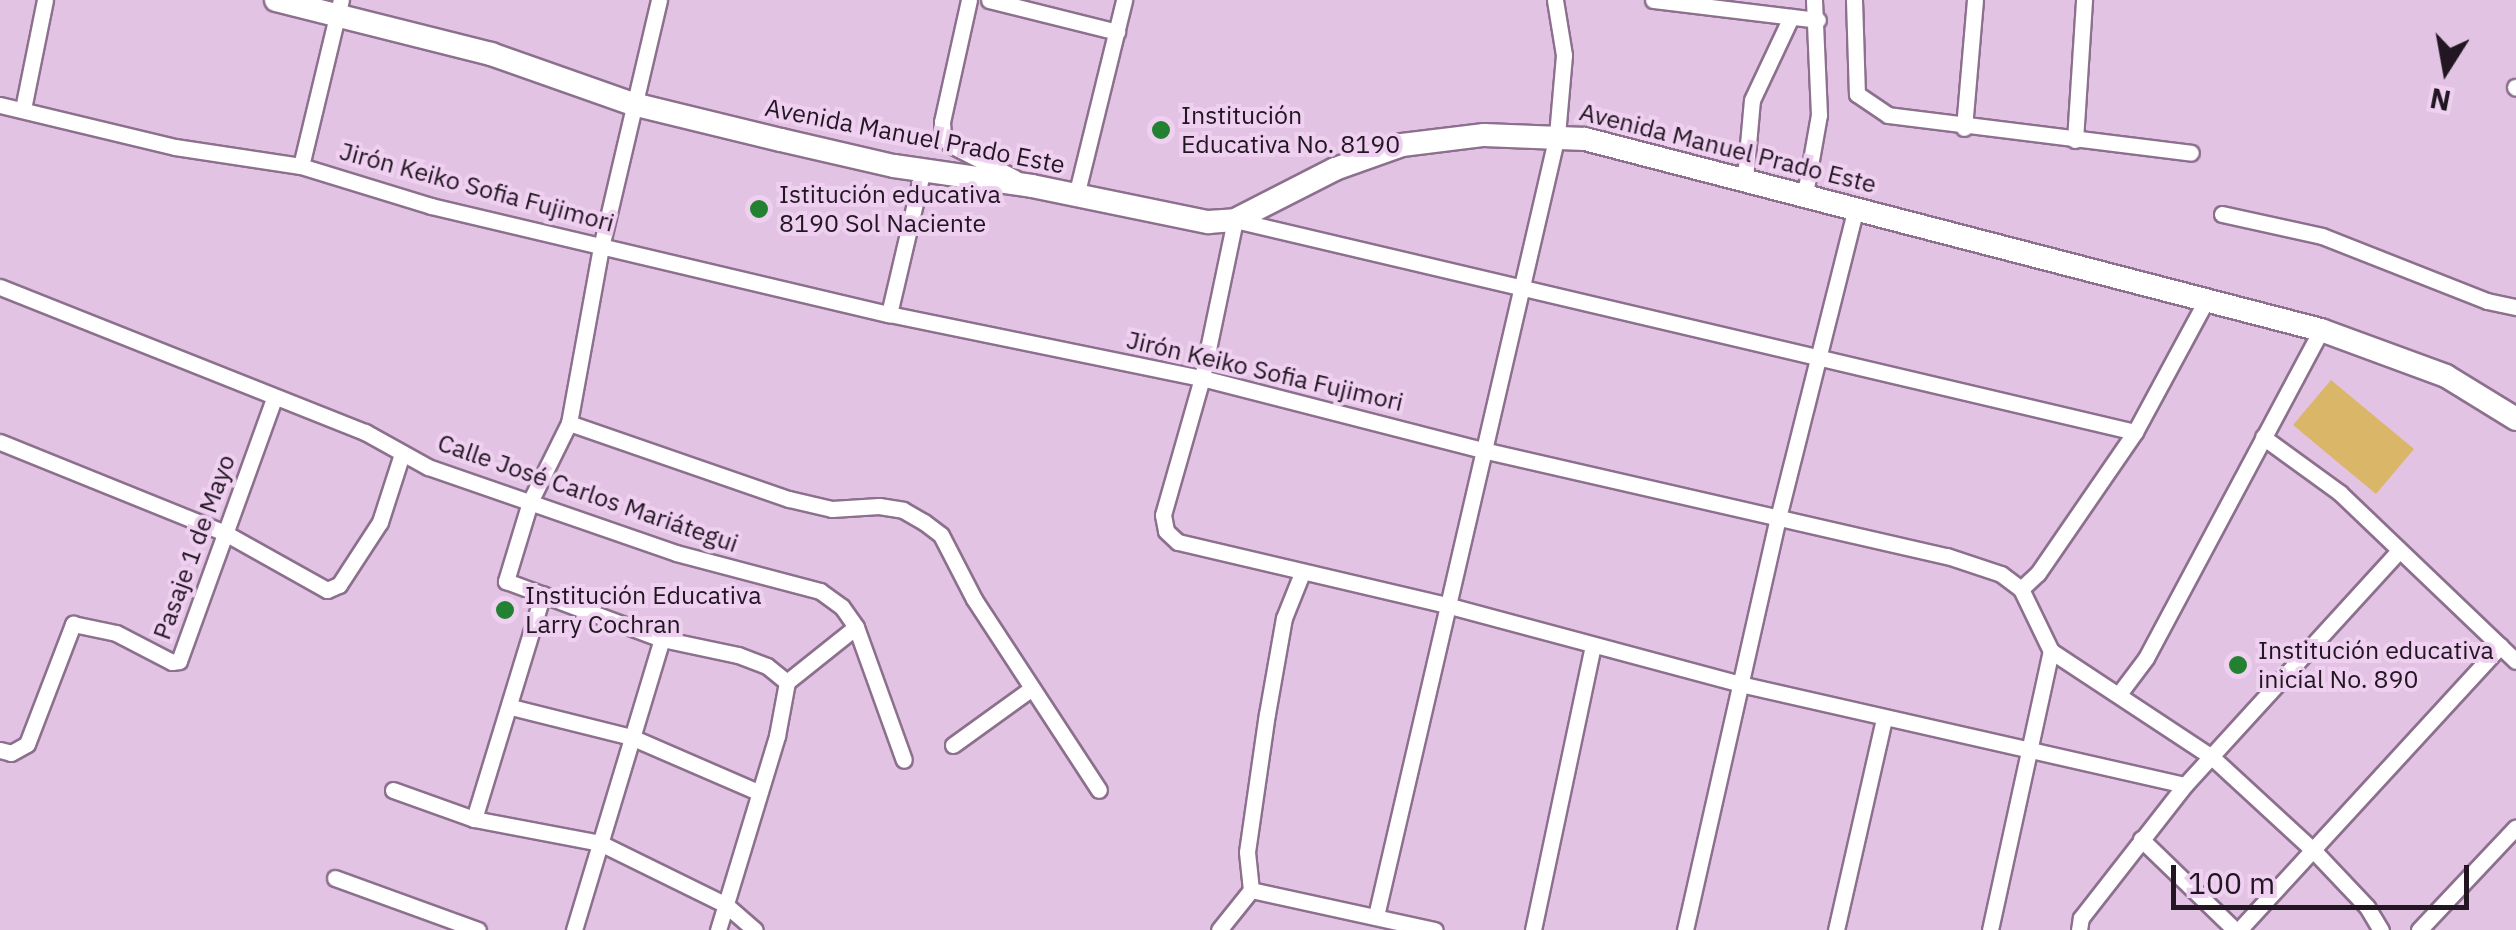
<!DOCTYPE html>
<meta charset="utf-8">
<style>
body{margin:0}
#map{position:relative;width:2516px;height:930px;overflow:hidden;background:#e2c3e3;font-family:"IBM Plex Sans",sans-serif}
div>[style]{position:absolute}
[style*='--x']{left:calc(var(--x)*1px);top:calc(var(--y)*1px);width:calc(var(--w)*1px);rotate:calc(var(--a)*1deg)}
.green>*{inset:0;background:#d9b668}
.roads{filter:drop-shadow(2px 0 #8c708d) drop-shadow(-2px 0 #8c708d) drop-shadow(0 2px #8c708d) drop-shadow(0 -2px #8c708d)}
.street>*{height:15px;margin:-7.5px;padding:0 7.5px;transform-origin:7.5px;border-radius:7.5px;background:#fff}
.secondary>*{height:22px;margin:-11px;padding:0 11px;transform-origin:11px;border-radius:11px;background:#fff}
.dots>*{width:28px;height:28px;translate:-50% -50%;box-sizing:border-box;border:5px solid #efd0f0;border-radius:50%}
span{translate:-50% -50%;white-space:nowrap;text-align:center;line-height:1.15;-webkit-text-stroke:8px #efd0f0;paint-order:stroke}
.poi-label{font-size:25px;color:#211622}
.left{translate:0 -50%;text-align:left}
.street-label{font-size:25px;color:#211622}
.north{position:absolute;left:2396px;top:20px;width:100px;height:100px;-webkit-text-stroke:8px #efd0f0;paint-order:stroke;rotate:191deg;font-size:28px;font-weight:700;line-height:40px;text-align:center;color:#211622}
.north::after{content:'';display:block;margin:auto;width:35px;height:45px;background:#211622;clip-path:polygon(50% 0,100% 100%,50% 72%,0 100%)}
.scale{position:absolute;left:2171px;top:865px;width:298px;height:45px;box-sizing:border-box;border:5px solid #211622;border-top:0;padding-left:12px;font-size:30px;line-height:35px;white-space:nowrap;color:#211622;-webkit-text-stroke:8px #efd0f0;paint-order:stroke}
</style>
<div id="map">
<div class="green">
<div style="clip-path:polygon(2331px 380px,2414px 449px,2376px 494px,2293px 425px)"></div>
</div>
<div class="roads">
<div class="street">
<div style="--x:659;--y:0;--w:254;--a:103.2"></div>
<div style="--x:601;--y:247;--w:179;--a:100.3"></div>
<div style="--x:569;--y:423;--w:88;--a:116.3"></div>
<div style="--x:530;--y:502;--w:83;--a:106.9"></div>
<div style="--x:506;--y:581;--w:166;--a:20.4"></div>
<div style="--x:662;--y:639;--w:78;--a:11.9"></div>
<div style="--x:738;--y:655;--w:31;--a:21"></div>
<div style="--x:767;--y:666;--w:26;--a:39"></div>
<div style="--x:787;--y:682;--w:55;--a:100.5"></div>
<div style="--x:777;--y:736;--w:203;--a:106.9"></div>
<div style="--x:969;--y:0;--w:125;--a:102.5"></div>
<div style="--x:942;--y:122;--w:13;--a:86"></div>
<div style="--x:943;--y:135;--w:11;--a:56"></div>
<div style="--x:949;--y:144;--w:74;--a:27.3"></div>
<div style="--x:989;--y:0;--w:132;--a:14"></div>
<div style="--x:1653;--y:0;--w:166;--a:6.9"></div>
<div style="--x:1854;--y:0;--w:94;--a:88.2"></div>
<div style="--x:1857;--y:94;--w:37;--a:34"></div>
<div style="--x:1888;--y:115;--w:305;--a:7.1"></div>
<div style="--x:2515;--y:87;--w:1;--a:45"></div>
<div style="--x:0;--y:105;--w:180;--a:13.5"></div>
<div style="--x:175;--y:147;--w:127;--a:8.6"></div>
<div style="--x:301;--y:166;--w:136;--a:17.1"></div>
<div style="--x:431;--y:206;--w:471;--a:13.3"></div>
<div style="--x:889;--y:314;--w:319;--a:11.6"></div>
<div style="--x:1202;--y:378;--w:290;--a:14.4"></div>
<div style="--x:1483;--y:450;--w:476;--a:12.9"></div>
<div style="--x:1947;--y:556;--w:57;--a:18.4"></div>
<div style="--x:2001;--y:574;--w:25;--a:37"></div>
<div style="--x:2021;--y:589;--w:69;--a:64.2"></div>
<div style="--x:2051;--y:651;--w:194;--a:33.4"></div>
<div style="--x:2213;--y:758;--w:139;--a:42.7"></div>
<div style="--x:2315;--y:852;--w:76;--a:46.6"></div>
<div style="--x:2367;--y:907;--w:27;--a:59"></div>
<div style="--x:23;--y:109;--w:111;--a:-78.6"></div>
<div style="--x:1964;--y:128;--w:128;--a:-85.1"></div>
<div style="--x:2075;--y:140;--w:140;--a:-86.3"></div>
<div style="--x:301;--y:166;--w:171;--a:-76.5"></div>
<div style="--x:1745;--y:178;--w:78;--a:-84.9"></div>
<div style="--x:1752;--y:100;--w:92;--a:-64.8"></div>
<div style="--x:1805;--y:194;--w:80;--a:-80"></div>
<div style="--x:1819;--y:115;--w:115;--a:-92.5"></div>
<div style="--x:1076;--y:196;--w:202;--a:-76.2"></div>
<div style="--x:2222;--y:214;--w:102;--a:12.4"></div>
<div style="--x:2322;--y:236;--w:177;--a:21.5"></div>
<div style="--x:2487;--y:301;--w:30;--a:12"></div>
<div style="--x:0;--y:287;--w:393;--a:21.7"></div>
<div style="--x:365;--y:432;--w:72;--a:29.1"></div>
<div style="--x:428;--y:467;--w:262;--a:19.1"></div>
<div style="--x:676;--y:553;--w:149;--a:14.8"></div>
<div style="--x:820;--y:591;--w:27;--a:36"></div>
<div style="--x:842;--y:607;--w:24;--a:55"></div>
<div style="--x:856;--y:627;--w:141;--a:70.2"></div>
<div style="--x:889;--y:314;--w:149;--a:-76.8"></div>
<div style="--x:569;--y:423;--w:233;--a:19.1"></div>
<div style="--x:789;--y:499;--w:44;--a:13.1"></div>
<div style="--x:832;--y:509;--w:47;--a:-3.7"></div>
<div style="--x:879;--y:506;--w:24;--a:9"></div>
<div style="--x:903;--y:510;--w:24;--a:30"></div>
<div style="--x:924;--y:522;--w:21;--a:37"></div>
<div style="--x:941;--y:535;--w:72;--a:62.7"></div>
<div style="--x:974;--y:599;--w:228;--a:56.8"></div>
<div style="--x:2135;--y:432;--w:925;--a:-166.75"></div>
<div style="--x:1235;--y:220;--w:161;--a:101.8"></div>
<div style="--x:1202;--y:378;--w:142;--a:105.9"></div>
<div style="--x:1163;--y:515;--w:16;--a:79"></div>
<div style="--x:1166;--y:531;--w:16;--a:43"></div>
<div style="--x:1178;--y:542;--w:275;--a:13.2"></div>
<div style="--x:1446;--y:605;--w:304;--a:15"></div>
<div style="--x:1740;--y:684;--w:456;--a:12.8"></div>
<div style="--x:2263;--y:437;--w:95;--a:36"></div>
<div style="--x:2340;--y:493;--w:243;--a:43.7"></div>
<div style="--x:0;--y:442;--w:243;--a:22"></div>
<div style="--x:225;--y:533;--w:117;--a:29.2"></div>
<div style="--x:327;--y:590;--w:13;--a:-23"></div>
<div style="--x:339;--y:585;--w:75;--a:-56.9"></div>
<div style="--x:380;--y:522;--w:71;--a:-72.1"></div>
<div style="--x:2021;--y:589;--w:23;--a:-43"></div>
<div style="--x:2038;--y:573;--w:171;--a:-55.5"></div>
<div style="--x:2135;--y:432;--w:151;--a:-61.6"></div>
<div style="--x:787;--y:682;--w:88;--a:-38.6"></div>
<div style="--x:2119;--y:694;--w:45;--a:-53.1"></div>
<div style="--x:2146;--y:658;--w:372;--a:-61.9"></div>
<div style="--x:511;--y:707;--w:124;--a:14"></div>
<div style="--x:631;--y:737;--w:138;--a:23.4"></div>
<div style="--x:953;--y:745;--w:97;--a:-35.8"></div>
<div style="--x:0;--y:750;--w:11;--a:15"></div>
<div style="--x:11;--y:753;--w:18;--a:-29"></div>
<div style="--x:27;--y:744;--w:129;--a:-69"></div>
<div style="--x:73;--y:624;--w:44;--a:11.8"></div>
<div style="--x:116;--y:633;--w:63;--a:27.4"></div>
<div style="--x:172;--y:662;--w:7;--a:-8"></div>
<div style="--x:179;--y:661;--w:280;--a:-70.1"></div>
<div style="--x:393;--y:790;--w:86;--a:19.7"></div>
<div style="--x:474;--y:819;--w:128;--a:10.8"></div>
<div style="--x:600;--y:843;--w:140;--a:26.2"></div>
<div style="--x:726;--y:905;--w:38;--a:41"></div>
<div style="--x:474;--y:819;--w:235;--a:-73"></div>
<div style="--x:2141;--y:839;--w:131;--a:44.1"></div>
<div style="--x:335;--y:878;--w:152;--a:20"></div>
<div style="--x:1251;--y:890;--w:188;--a:12.3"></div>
<div style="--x:1376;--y:916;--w:802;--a:-76.95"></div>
<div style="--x:1557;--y:135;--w:80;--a:-85"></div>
<div style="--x:1564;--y:55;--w:56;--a:-99.3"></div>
<div style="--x:574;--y:930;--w:304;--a:-73.2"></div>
<div style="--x:1219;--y:930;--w:51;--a:-51.3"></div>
<div style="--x:1251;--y:890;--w:38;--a:-96"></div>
<div style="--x:1247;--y:852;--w:139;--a:-81.8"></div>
<div style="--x:1267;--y:714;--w:97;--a:-80"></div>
<div style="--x:1284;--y:618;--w:48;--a:-68.2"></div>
<div style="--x:1533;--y:930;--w:291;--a:-78.1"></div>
<div style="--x:1685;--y:930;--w:422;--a:-77.3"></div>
<div style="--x:1778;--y:518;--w:320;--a:-75.9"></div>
<div style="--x:1836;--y:930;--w:216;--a:-77.2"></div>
<div style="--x:1990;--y:930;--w:286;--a:-77.7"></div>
<div style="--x:2079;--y:930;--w:12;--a:-81"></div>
<div style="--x:2081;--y:918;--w:169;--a:-52"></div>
<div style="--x:2185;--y:785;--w:314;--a:-47.6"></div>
<div style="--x:2239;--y:930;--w:386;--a:-47.4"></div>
<div style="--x:2419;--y:930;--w:141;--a:-46.7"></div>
</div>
<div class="secondary">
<div style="--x:276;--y:0;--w:222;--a:14.1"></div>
<div style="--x:491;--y:54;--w:151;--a:19.4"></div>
<div style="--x:633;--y:104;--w:152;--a:13.7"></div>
<div style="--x:781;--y:140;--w:116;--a:13"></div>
<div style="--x:894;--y:166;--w:139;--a:8.2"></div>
<div style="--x:1032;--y:186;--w:180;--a:11.6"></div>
<div style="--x:1208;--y:222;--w:27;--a:-4"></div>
<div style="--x:1235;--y:220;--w:112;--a:-27"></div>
<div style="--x:1335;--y:169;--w:71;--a:-19.7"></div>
<div style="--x:1402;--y:145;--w:83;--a:-7"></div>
<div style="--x:1484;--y:135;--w:101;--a:2.3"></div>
<div style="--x:1585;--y:139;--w:760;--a:14.55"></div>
<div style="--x:2321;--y:330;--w:133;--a:20.2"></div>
<div style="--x:2446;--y:376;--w:82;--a:31.6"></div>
</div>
</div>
<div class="dots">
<div style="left:1161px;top:130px;background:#238132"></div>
<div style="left:759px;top:209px;background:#238132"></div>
<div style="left:505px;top:610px;background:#238132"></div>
<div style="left:2238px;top:665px;background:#238132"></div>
</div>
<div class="poi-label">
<span class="left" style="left:1181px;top:130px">Institución<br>Educativa No. 8190</span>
<span class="left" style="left:779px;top:209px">Istitución educativa<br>8190 Sol Naciente</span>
<span class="left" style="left:525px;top:610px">Institución Educativa<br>Larry Cochran</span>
<span class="left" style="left:2258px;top:665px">Institución educativa<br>inicial No. 890</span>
</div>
<div class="street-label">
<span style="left:915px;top:136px;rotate:11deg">Avenida Manuel Prado Este</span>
<span style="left:1728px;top:148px;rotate:14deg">Avenida Manuel Prado Este</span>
<span style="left:477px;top:187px;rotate:15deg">Jirón Keiko Sofia Fujimori</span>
<span style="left:1265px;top:371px;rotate:13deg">Jirón Keiko Sofia Fujimori</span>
<span style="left:588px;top:493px;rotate:19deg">Calle José Carlos Mariátegui</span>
<span style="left:194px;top:547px;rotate:-70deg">Pasaje 1 de Mayo</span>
</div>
<div class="north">N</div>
<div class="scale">100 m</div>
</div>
